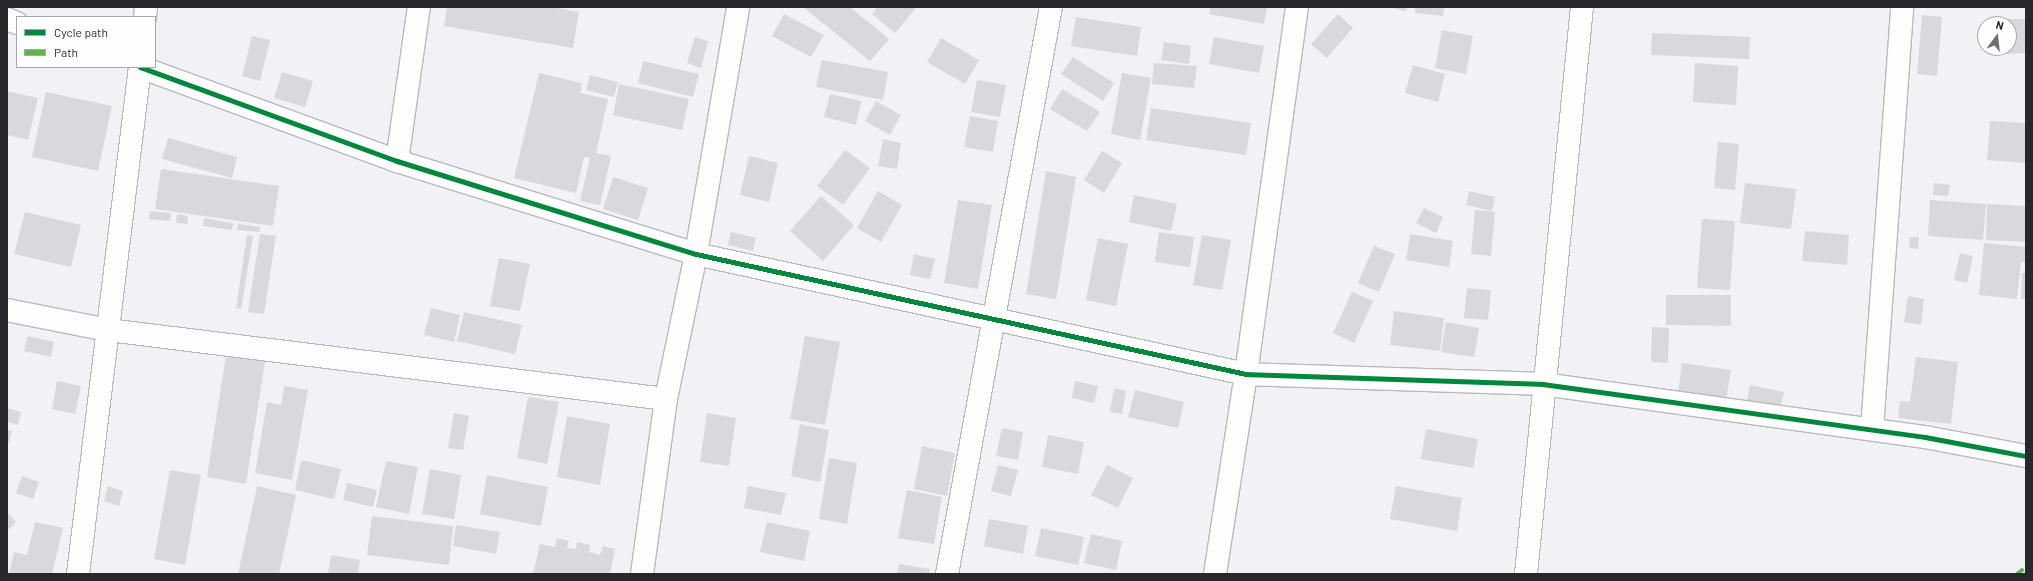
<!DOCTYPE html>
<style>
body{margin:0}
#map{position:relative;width:2033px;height:581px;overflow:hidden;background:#f1f1f6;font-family:Barlow,sans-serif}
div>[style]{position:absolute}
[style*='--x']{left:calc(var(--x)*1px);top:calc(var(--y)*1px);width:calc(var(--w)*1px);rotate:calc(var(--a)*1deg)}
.building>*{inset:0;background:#d9d9dd}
.roads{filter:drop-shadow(1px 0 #b9b9bd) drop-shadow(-1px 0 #b9b9bd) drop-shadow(0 1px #b9b9bd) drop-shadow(0 -1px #b9b9bd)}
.street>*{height:22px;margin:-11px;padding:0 11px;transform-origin:11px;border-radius:11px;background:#fdfdfe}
.quiet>*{height:4px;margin-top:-2px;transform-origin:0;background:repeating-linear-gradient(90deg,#58b947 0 8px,transparent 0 12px)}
.cycleway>*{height:5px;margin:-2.5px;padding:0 2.5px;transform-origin:2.5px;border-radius:2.5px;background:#00873e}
span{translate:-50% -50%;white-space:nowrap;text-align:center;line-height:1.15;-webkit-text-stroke:4px #fefefe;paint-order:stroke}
.frame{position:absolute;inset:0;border:8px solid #28292c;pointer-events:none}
.legend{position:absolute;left:16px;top:16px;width:140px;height:52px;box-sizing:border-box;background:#fefefe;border:1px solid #a8a9aa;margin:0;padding:5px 7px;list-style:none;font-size:12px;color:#28292c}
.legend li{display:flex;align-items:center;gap:8px;height:20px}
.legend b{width:20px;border:1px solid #a8a9aa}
.north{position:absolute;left:1977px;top:16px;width:40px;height:40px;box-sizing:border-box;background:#fefefe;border:1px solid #a8a9aa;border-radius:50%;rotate:15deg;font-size:11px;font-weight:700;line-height:16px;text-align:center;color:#28292c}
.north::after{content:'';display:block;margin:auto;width:14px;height:18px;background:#6e6f73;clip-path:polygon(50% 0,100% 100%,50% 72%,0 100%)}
</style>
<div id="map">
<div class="building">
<div style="clip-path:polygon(447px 7px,551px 7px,579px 12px,573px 48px,444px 26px)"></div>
<div style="clip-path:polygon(803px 7px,850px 7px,889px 39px,870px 61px)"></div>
<div style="clip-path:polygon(878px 7px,917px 7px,895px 33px,872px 14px)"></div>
<div style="clip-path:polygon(1210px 7px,1267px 7px,1264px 24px,1209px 14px)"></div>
<div style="clip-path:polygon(1388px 7px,1407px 7px,1406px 11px)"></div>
<div style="clip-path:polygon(1415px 7px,1444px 7px,1443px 16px,1415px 13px)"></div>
<div style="clip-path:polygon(784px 14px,824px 35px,811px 57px,772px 36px)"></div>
<div style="clip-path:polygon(1338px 14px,1353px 28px,1327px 58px,1311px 44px)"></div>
<div style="clip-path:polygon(1922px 15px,1942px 17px,1937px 76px,1917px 74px)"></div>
<div style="clip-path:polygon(1076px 17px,1141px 27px,1137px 56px,1071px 46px)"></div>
<div style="clip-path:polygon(2006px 19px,2026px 19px,2026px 53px,2007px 54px,2009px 24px)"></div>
<div style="clip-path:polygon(1442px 30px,1473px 36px,1466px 74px,1435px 68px)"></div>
<div style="clip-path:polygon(1652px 33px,1750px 37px,1749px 59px,1651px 55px)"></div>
<div style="clip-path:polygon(252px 36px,270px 40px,260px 81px,242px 76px)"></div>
<div style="clip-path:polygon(695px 37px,708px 41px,701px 68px,687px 63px)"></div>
<div style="clip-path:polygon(1214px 37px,1264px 46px,1259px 73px,1209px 64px)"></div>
<div style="clip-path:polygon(941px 38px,979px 60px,965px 84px,927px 62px)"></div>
<div style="clip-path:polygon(1164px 42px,1191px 46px,1189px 64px,1161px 60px)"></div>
<div style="clip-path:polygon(1073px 57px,1114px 83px,1103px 101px,1061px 74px)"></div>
<div style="clip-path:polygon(822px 60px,888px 72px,883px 100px,816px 87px)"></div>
<div style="clip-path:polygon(643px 61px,699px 74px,693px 97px,638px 83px)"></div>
<div style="clip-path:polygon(1154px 63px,1197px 66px,1194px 88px,1152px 84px)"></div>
<div style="clip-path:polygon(1695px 63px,1738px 66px,1736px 105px,1693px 102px)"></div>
<div style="clip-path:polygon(1413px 65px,1445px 74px,1438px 102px,1405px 93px)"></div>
<div style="clip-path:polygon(282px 72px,313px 81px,305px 107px,274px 98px)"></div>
<div style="clip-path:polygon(539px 73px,582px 83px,580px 93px,608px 99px,596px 153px,611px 156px,600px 205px,580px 201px,590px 158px,584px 157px,576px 193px,514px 178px)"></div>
<div style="clip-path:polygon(1122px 73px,1151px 78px,1140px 140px,1111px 134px)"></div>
<div style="clip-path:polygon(590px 75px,618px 82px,614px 97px,586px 90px)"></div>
<div style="clip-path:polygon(977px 80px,1006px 85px,1000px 117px,971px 112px)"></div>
<div style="clip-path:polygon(619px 84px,689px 99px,682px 130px,613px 115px)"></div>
<div style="clip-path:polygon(1062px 89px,1100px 112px,1087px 131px,1050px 109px)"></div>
<div style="clip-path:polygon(7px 91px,38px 98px,28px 140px,7px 135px)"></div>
<div style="clip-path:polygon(46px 92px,112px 106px,98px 171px,32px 157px)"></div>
<div style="clip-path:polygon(830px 94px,861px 101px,856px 125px,824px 117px)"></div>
<div style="clip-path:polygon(876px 101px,901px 115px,890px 135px,865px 121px)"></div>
<div style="clip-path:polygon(1151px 108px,1251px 123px,1246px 155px,1146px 140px)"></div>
<div style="clip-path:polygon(970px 116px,998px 121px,993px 152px,964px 147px)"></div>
<div style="clip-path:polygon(1990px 121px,2026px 123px,2026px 163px,1987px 160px)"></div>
<div style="clip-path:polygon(168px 138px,237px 157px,232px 178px,162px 159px)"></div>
<div style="clip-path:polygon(883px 139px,901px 143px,897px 169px,878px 166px)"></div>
<div style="clip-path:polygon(1718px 142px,1739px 144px,1735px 190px,1714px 188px)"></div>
<div style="clip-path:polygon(845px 150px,870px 168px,843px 205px,817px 186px)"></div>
<div style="clip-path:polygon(1102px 151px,1122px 163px,1104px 193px,1084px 180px)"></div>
<div style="clip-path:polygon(749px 156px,778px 163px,769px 202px,740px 195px)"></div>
<div style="clip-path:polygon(161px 169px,279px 186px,273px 226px,155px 209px)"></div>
<div style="clip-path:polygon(1046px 171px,1076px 177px,1056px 299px,1026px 294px)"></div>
<div style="clip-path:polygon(613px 177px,648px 188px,638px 220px,603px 209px)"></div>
<div style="clip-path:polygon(1745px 183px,1796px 189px,1791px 229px,1740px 223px)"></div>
<div style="clip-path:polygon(1934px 183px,1950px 185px,1948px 196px,1933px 195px)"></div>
<div style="clip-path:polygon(878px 191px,902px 205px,881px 242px,857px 228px)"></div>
<div style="clip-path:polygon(1469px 191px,1495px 197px,1492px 211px,1466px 205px)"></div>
<div style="clip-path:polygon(1134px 195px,1177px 204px,1171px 231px,1129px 222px)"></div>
<div style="clip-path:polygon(821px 196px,854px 225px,823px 261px,790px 231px)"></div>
<div style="clip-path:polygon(958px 200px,992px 205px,978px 289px,944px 283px)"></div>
<div style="clip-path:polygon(1930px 200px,1986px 204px,1983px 240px,1928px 236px)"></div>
<div style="clip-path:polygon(1987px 204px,2026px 206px,2026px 242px,1986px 240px)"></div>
<div style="clip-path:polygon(1424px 208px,1443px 217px,1436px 233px,1416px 223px)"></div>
<div style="clip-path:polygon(1475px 210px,1495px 212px,1491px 256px,1471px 254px)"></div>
<div style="clip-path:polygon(150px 211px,171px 213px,170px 221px,149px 219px)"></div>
<div style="clip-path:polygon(25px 212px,81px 225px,71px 267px,14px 254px)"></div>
<div style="clip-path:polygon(177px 214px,188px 216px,187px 224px,176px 223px)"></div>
<div style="clip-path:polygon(204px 218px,233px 223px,232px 230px,203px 226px)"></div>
<div style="clip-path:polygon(1702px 219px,1735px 221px,1730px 290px,1697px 288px)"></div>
<div style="clip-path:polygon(238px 224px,260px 227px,260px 232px,237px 230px)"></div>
<div style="clip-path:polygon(1805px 231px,1849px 235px,1847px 265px,1802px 261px)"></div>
<div style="clip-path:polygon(731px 232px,756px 238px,753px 251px,728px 245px)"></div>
<div style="clip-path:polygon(1159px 232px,1194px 237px,1190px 267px,1155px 262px)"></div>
<div style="clip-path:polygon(260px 234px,276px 236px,264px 314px,248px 312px)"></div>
<div style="clip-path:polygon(1410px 234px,1453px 241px,1449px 267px,1406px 260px)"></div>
<div style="clip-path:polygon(247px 235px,253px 236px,241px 309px,236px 308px)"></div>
<div style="clip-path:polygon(1202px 235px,1231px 240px,1222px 290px,1193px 285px)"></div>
<div style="clip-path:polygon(1910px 237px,1919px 237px,1918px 249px,1909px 248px)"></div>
<div style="clip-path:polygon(1098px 238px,1128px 244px,1116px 306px,1086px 300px)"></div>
<div style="clip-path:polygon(1984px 243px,2026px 247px,2026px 263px,2021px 262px,2017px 299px,1979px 295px)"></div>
<div style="clip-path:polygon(1374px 246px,1395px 254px,1379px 292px,1358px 283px)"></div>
<div style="clip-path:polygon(1960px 253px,1973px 256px,1967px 283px,1954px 280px)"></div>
<div style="clip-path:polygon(914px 254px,935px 259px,930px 279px,910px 275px)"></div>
<div style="clip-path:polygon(499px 258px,530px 264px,520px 311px,490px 306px)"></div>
<div style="clip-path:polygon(2022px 273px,2026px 273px,2026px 299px,2021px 299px)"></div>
<div style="clip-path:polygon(1467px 288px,1491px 290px,1488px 320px,1464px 318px)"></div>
<div style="clip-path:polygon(1352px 292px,1373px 301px,1354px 343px,1333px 333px)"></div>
<div style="clip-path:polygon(1666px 295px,1731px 295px,1731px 326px,1666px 325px)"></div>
<div style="clip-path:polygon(1908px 296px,1924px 299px,1921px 325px,1904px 322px)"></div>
<div style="clip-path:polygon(431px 308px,460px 315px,454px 342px,424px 335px)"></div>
<div style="clip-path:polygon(1394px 311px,1444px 318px,1440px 351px,1390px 345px)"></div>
<div style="clip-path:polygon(464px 312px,522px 325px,515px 354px,457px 341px)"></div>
<div style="clip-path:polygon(1446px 322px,1479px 328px,1474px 357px,1441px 352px)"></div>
<div style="clip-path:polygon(1652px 327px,1669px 328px,1668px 363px,1651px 362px)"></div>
<div style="clip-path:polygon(28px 336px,54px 342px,51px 357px,24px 351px)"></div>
<div style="clip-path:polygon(805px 336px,840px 342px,825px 425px,790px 419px)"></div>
<div style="clip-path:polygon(226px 355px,265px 361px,246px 484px,207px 477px)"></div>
<div style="clip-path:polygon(1916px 357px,1958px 362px,1951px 424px,1898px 418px,1900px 401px,1910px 402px)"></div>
<div style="clip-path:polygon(1682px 363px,1731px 370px,1726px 400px,1678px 393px)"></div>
<div style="clip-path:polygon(57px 381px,81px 386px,75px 414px,52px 409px)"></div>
<div style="clip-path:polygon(1075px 381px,1098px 386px,1094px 403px,1072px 398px)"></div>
<div style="clip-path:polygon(1750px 385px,1784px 392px,1780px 411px,1746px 404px)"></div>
<div style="clip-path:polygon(284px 386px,308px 390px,292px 480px,255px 473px,267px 402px,281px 405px)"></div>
<div style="clip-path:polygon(1114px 388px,1126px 391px,1122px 414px,1110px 412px)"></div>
<div style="clip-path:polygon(1135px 390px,1184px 402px,1178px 428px,1128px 417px)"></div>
<div style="clip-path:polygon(528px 397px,559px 402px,547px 464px,517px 458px)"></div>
<div style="clip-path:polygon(7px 408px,21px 412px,18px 425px,7px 422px)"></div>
<div style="clip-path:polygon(454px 413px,469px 416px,463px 450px,448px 448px)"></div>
<div style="clip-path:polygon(707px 413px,736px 418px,729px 466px,700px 462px)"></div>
<div style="clip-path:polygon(567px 416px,610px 424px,600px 485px,557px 477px)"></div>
<div style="clip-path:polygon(800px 424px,829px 430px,820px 482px,791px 476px)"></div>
<div style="clip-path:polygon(1002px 428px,1023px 432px,1018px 460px,996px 456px)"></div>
<div style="clip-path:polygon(1426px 429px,1478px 439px,1473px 468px,1421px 459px)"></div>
<div style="clip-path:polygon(7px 430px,12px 431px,9px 443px,7px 442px)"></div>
<div style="clip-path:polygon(1048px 435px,1084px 442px,1078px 474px,1042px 467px)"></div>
<div style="clip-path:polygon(922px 446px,955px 453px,947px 496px,914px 489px)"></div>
<div style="clip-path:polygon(829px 458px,857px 463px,847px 524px,819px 519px)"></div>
<div style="clip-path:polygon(301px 460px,341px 469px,334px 499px,295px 490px)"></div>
<div style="clip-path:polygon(386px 461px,418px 467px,409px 514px,376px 507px)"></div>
<div style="clip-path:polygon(998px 465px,1018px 470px,1011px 496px,991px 491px)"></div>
<div style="clip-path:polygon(1107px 465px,1133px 478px,1118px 508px,1091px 495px)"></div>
<div style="clip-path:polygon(430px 469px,461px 475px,454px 519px,422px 514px)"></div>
<div style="clip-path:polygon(170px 470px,201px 475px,185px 565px,154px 559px)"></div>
<div style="clip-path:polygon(487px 475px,548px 487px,541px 526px,480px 514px)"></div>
<div style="clip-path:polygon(22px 476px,39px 482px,33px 499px,16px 493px)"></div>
<div style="clip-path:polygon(347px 483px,377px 490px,373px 507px,343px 500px)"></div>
<div style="clip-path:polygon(108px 486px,123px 491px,119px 506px,104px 501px)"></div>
<div style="clip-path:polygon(257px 486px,296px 495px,279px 574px,238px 574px)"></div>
<div style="clip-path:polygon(748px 486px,786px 493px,781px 515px,744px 508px)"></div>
<div style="clip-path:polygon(1396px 486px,1462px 498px,1457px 531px,1390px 519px)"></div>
<div style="clip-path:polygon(907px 490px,942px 497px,934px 544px,898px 538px)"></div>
<div style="clip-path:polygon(7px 512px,16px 522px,7px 531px)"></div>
<div style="clip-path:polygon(372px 516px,453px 526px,449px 565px,367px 555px)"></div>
<div style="clip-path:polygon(989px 519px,1028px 526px,1023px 554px,984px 546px)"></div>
<div style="clip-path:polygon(35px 522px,63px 528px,52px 574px,9px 574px,14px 552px,27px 555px)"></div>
<div style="clip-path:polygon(767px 522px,810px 531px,804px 561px,760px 552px)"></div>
<div style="clip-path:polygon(456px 525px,500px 532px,496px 554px,453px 546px)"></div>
<div style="clip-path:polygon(1041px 528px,1084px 537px,1078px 565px,1035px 556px)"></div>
<div style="clip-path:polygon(1091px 534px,1122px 541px,1116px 570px,1084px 563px)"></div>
<div style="clip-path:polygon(557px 538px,569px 541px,567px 548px,576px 549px,577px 542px,590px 545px,589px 552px,600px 555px,603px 546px,615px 549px,610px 574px,533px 574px,540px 544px,555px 547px)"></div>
<div style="clip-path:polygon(331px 555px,360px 560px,358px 574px,328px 574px)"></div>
<div style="clip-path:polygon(899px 564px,930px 569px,929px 574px,897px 574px)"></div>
</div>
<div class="roads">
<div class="street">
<div style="--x:145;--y:17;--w:10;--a:-84"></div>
<div style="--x:7;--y:19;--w:11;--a:22"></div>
<div style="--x:140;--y:67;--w:274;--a:20.1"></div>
<div style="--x:397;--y:161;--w:313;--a:17.3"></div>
<div style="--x:696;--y:254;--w:563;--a:12.31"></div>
<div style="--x:1246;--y:374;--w:297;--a:1.9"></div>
<div style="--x:1543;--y:384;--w:386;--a:7.9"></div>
<div style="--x:1925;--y:437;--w:103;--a:10.7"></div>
<div style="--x:397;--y:161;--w:156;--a:-81.9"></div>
<div style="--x:7;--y:310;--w:103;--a:11.2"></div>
<div style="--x:108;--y:330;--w:562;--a:7.05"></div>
<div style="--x:1872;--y:429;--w:423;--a:-85.9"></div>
<div style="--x:78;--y:574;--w:511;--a:-83.03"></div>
<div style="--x:642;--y:574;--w:177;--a:-82.2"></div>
<div style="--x:666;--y:399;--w:148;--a:-78.3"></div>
<div style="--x:696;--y:254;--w:251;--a:-80.3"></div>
<div style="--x:947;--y:574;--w:576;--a:-79.61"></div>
<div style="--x:1215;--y:574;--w:202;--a:-81.2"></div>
<div style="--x:1246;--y:374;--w:371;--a:-82.1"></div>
<div style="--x:1526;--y:574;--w:570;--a:-84.36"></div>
</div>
</div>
<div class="quiet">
<div style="--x:2017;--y:574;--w:11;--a:-38"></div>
</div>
<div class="cycleway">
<div style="--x:140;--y:67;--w:274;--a:20.1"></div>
<div style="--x:397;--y:161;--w:313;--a:17.3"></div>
<div style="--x:696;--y:254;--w:563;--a:12.31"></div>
<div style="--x:1246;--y:374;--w:297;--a:1.9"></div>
<div style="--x:1543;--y:384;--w:386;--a:7.9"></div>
<div style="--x:1925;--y:437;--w:103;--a:10.7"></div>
</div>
<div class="frame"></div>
<ul class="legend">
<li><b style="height:5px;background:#00873e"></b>Cycle path</li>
<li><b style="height:5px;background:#58b947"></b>Path</li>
</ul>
<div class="north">N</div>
</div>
